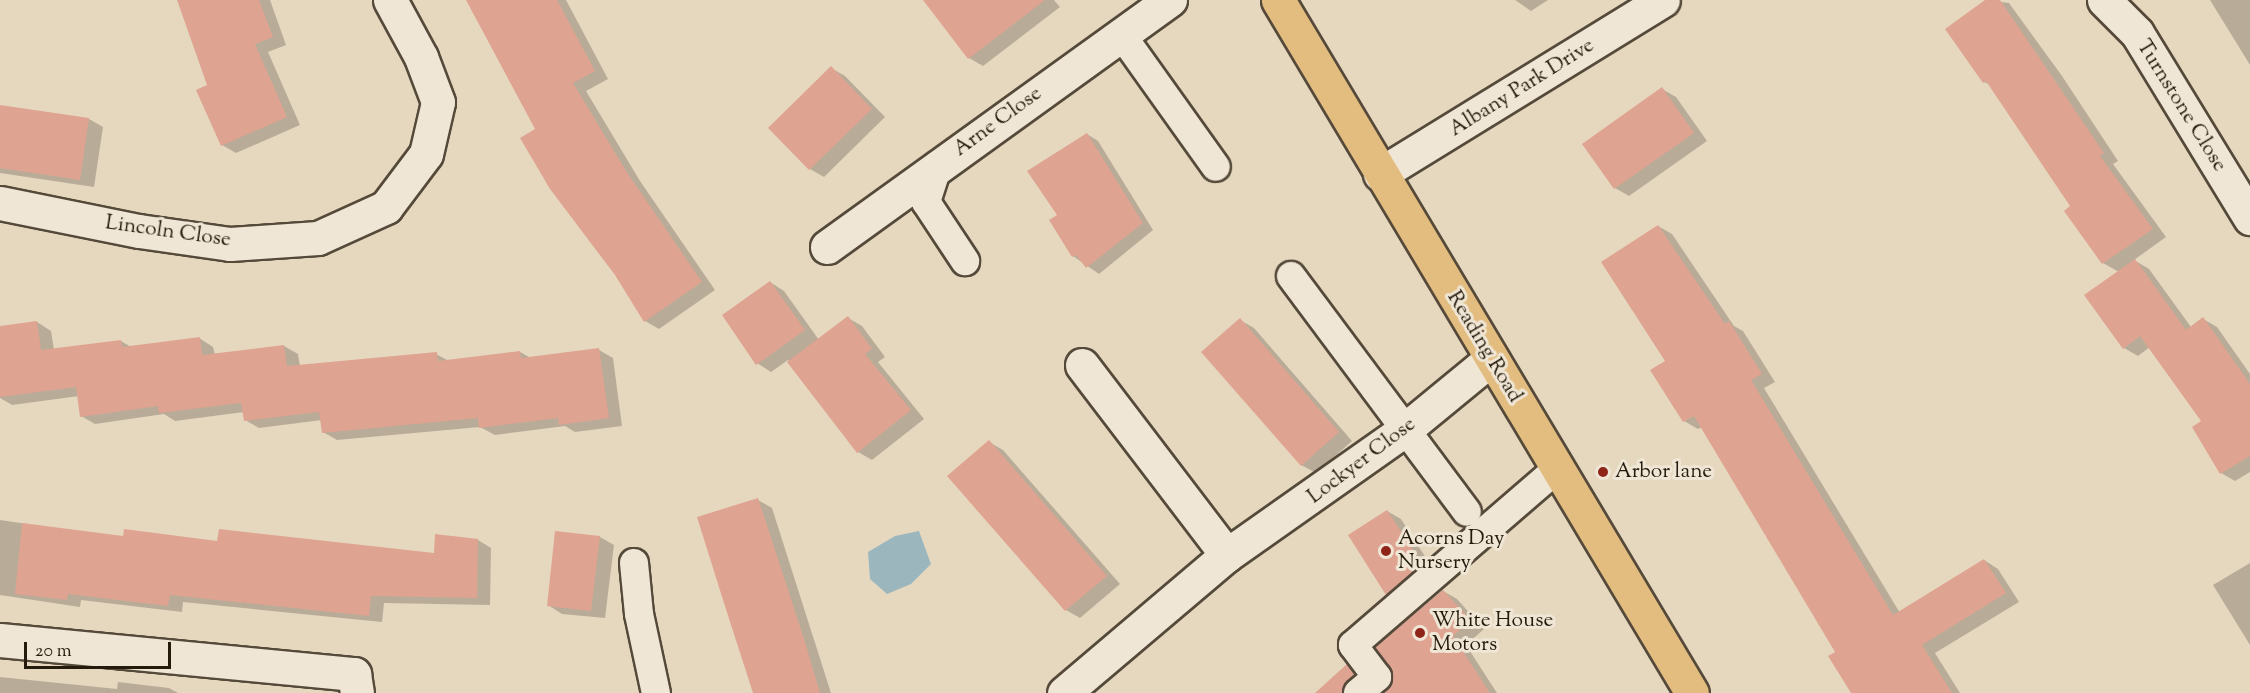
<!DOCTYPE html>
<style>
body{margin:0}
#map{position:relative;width:2250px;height:693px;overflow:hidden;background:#e6d8bf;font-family:"Sorts Mill Goudy",serif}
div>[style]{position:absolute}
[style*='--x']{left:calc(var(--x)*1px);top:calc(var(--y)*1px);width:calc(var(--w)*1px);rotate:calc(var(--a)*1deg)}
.water>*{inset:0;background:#9cb6bd}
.shadow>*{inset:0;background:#0003}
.building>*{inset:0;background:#dfa391}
.roads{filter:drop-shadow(2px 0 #554a3a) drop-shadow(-2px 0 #554a3a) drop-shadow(0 2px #554a3a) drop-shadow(0 -2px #554a3a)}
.lane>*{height:28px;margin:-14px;padding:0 14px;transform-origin:14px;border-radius:14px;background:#efe6d5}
.street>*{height:33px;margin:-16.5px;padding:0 16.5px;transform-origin:16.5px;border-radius:16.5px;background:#efe6d5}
.primary>*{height:33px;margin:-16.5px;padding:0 16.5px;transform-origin:16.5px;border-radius:16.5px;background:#e3bc80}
.dots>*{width:16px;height:16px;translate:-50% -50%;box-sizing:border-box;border:3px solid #efe6d5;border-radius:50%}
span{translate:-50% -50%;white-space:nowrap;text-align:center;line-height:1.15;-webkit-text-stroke:6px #efe6d5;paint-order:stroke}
.street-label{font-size:21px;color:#251b0d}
.poi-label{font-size:21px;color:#251b0d}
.left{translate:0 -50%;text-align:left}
.scale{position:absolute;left:24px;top:642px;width:147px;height:27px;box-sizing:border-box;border:3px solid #251b0d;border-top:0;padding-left:8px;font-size:18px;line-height:21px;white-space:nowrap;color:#251b0d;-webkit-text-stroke:4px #efe6d5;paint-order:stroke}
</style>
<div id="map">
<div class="water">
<div style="clip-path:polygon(919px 531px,931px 564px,911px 584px,887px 594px,870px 579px,868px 552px,895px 536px)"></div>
</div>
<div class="shadow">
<div style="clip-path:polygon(179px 0,270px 0,286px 45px,268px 52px,300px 125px,236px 153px,222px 145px,209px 86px)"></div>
<div style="clip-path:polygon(467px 0,566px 0,608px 79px,586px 91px,640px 181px,715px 290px,659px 329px,645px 321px)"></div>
<div style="clip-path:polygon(926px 0,1054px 0,1060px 7px,983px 66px,969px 58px)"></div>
<div style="clip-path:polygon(1515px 0,1548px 0,1531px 11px)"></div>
<div style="clip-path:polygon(1987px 0,2009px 3px,2062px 76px,2118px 161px,2113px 164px,2166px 237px,2134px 260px,2149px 269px,2191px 327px,2203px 319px,2217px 327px,2250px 374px,2250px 472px,2235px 481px,2221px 473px,2203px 422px,2150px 347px,2138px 356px,2124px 348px,2119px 272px,2103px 263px,2066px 211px,2072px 207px,1991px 85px,1984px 82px)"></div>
<div style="clip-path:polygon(2210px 0,2250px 0,2250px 65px)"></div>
<div style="clip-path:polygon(831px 68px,845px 76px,885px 117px,824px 177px,810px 169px)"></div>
<div style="clip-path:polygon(1662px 89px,1676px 97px,1707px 141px,1629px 196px,1615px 188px)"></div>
<div style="clip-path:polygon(0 107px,89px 119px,103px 127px,94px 187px,0 173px)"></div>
<div style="clip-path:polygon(1087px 134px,1098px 141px,1153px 230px,1099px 274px,1073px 256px,1059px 216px)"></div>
<div style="clip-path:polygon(1658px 226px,1672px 234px,1734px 326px,1743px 331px,1775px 382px,1764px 388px,1900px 613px,1984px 560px,1998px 569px,2019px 602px,1935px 653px,1960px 693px,1852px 693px,1837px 652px,1702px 427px,1698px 429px,1684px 421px,1667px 361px)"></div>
<div style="clip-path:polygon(770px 282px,784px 291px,819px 340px,848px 318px,862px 326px,885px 357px,878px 362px,924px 419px,872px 460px,858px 452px,788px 360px,771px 372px,757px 363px)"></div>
<div style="clip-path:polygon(1240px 320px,1254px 328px,1352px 441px,1316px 473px,1301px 465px)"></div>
<div style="clip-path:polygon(37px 322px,51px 331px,54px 350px,121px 341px,131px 347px,199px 338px,213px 347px,215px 355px,284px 346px,298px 354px,300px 366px,436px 354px,449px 361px,520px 352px,531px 358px,599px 350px,613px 358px,622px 426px,575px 432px,565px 426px,495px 435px,480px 427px,337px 440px,323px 432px,322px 420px,259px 428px,245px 420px,244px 412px,175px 421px,164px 414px,95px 424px,81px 416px,79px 396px,12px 405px,0 398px,0 327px)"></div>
<div style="clip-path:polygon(989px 442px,1003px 450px,1120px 584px,1080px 618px,1066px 610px,950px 476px)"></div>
<div style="clip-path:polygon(758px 500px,772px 508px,831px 693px,754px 693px)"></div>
<div style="clip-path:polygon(1387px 511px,1401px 519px,1435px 572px,1401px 602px,1387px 594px)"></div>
<div style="clip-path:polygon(0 520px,124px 538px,436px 555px,478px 540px,491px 548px,490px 605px,384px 603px,382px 622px,183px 602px,182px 612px,81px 600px,80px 607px,0 595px)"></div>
<div style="clip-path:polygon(557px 533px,600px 537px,614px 545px,605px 618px,562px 614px,548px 605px)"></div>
<div style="clip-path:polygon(2250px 563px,2250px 645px,2213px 585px)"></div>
<div style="clip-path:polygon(1443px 591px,1457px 599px,1484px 629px,1466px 645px,1497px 693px,1385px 693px,1394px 684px)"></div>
<div style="clip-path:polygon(0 677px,117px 689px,118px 682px,169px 688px,178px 693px,0 693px)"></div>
</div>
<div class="building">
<div style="clip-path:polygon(177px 0,259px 0,273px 37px,255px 44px,287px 117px,221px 146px,196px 90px,207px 85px)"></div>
<div style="clip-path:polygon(466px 0,557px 0,595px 71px,573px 83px,626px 171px,702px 282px,644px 322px,615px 275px,550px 189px,520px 138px,535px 129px)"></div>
<div style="clip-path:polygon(923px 0,1045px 0,968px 59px)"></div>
<div style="clip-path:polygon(1985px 0,2000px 0,2104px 153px,2100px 156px,2153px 229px,2102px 264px,2064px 211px,2070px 206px,1986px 81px,1983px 83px,1945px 29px)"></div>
<div style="clip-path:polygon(831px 66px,872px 109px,809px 170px,768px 128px)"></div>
<div style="clip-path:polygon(1662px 87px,1694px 133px,1614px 189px,1582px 144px)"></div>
<div style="clip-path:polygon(0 105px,89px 118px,80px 180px,0 168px)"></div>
<div style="clip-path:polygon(1087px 133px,1143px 223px,1086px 268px,1076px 255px,1072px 257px,1049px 220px,1057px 215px,1027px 171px)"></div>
<div style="clip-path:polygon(1658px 225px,1725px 324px,1729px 321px,1762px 374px,1751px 380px,1893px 615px,1984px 559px,2006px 593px,1922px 645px,1952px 693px,1851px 693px,1828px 656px,1835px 652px,1694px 416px,1683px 422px,1650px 370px,1665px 361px,1601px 262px)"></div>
<div style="clip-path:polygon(2135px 259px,2186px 330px,2203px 317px,2250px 384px,2250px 456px,2220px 474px,2192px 427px,2201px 421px,2140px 336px,2123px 349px,2084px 295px)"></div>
<div style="clip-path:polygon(770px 281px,805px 330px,756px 365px,722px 315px)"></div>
<div style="clip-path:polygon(848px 316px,872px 349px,865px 354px,911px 410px,857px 453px,787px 362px)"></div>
<div style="clip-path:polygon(1240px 318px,1339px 432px,1301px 466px,1201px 352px)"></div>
<div style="clip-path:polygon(37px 321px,41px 350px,121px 340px,122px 347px,200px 337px,202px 355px,284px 345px,287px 366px,437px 352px,438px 361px,520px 351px,521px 358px,599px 348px,609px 418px,559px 425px,558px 418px,479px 428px,478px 418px,322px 433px,319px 412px,244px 421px,241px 403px,159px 413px,158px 406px,80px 417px,76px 387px,0 397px,0 326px)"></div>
<div style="clip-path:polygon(989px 440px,1107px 576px,1065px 611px,947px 476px)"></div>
<div style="clip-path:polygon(758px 498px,804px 639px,820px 693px,753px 693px,723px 600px,697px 517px)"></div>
<div style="clip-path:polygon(1387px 510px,1422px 564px,1386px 595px,1348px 535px)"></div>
<div style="clip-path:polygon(22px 523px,123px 536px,124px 529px,217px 541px,219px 529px,434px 553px,435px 534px,478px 539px,477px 598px,371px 596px,369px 616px,170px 595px,168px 606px,68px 594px,67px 600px,15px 594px)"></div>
<div style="clip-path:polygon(555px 531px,600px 536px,591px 611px,547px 606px)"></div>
<div style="clip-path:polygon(1443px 590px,1471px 620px,1453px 636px,1490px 693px,1384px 693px,1392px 683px,1393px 674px,1375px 647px)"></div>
<div style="clip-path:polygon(1347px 664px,1354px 674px,1342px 693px,1315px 693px)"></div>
</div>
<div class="roads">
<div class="lane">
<div style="--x:1121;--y:34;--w:163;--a:54.5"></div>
<div style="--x:938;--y:165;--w:39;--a:108"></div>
<div style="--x:926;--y:202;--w:71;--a:56.5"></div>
<div style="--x:1291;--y:276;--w:294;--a:53.3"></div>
<div style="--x:634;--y:563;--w:51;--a:84.4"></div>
<div style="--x:639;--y:614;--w:81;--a:77.9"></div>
<div style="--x:1358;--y:693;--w:25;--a:-40"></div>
<div style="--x:1377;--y:677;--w:40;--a:-127"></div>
<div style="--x:1353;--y:645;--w:269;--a:-40.8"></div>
</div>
<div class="street">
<div style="--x:2104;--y:0;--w:47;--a:45"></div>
<div style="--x:2137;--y:33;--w:217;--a:58.6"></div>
<div style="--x:1380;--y:174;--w:332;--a:-31.6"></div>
<div style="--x:0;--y:203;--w:142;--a:11.4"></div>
<div style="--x:139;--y:231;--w:92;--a:8.1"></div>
<div style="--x:230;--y:244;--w:88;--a:-3.9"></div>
<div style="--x:318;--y:238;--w:75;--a:-24.5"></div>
<div style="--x:386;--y:207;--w:66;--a:-53"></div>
<div style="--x:426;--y:154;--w:53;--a:-77"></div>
<div style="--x:438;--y:102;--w:48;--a:-110.7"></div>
<div style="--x:421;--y:57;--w:65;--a:-118.5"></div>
<div style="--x:827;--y:247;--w:423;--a:-35.8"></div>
<div style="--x:1082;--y:365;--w:239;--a:52.7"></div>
<div style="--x:0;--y:640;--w:356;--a:5.5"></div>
<div style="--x:354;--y:674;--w:19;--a:81"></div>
<div style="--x:1064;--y:693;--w:214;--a:-40.3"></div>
<div style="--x:1227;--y:555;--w:220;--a:-35.2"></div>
<div style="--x:1407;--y:428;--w:109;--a:-39.4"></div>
</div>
<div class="primary">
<div style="--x:1278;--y:0;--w:807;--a:59.15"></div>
</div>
</div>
<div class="dots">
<div style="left:1603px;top:472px;background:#8f2418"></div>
<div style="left:1386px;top:551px;background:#8f2418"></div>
<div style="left:1420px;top:633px;background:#8f2418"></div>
</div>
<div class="street-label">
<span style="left:1522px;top:88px;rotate:-32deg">Albany Park Drive</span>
<span style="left:2181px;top:106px;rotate:58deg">Turnstone Close</span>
<span style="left:998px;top:122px;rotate:-36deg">Arne Close</span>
<span style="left:168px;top:232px;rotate:8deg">Lincoln Close</span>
<span style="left:1484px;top:347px;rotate:59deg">Reading Road</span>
<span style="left:1362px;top:461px;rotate:-37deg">Lockyer Close</span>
</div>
<div class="poi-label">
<span class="left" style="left:1615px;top:472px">Arbor lane</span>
<span class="left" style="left:1398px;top:551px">Acorns Day<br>Nursery</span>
<span class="left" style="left:1432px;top:633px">White House<br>Motors</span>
</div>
<div class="scale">20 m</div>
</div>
